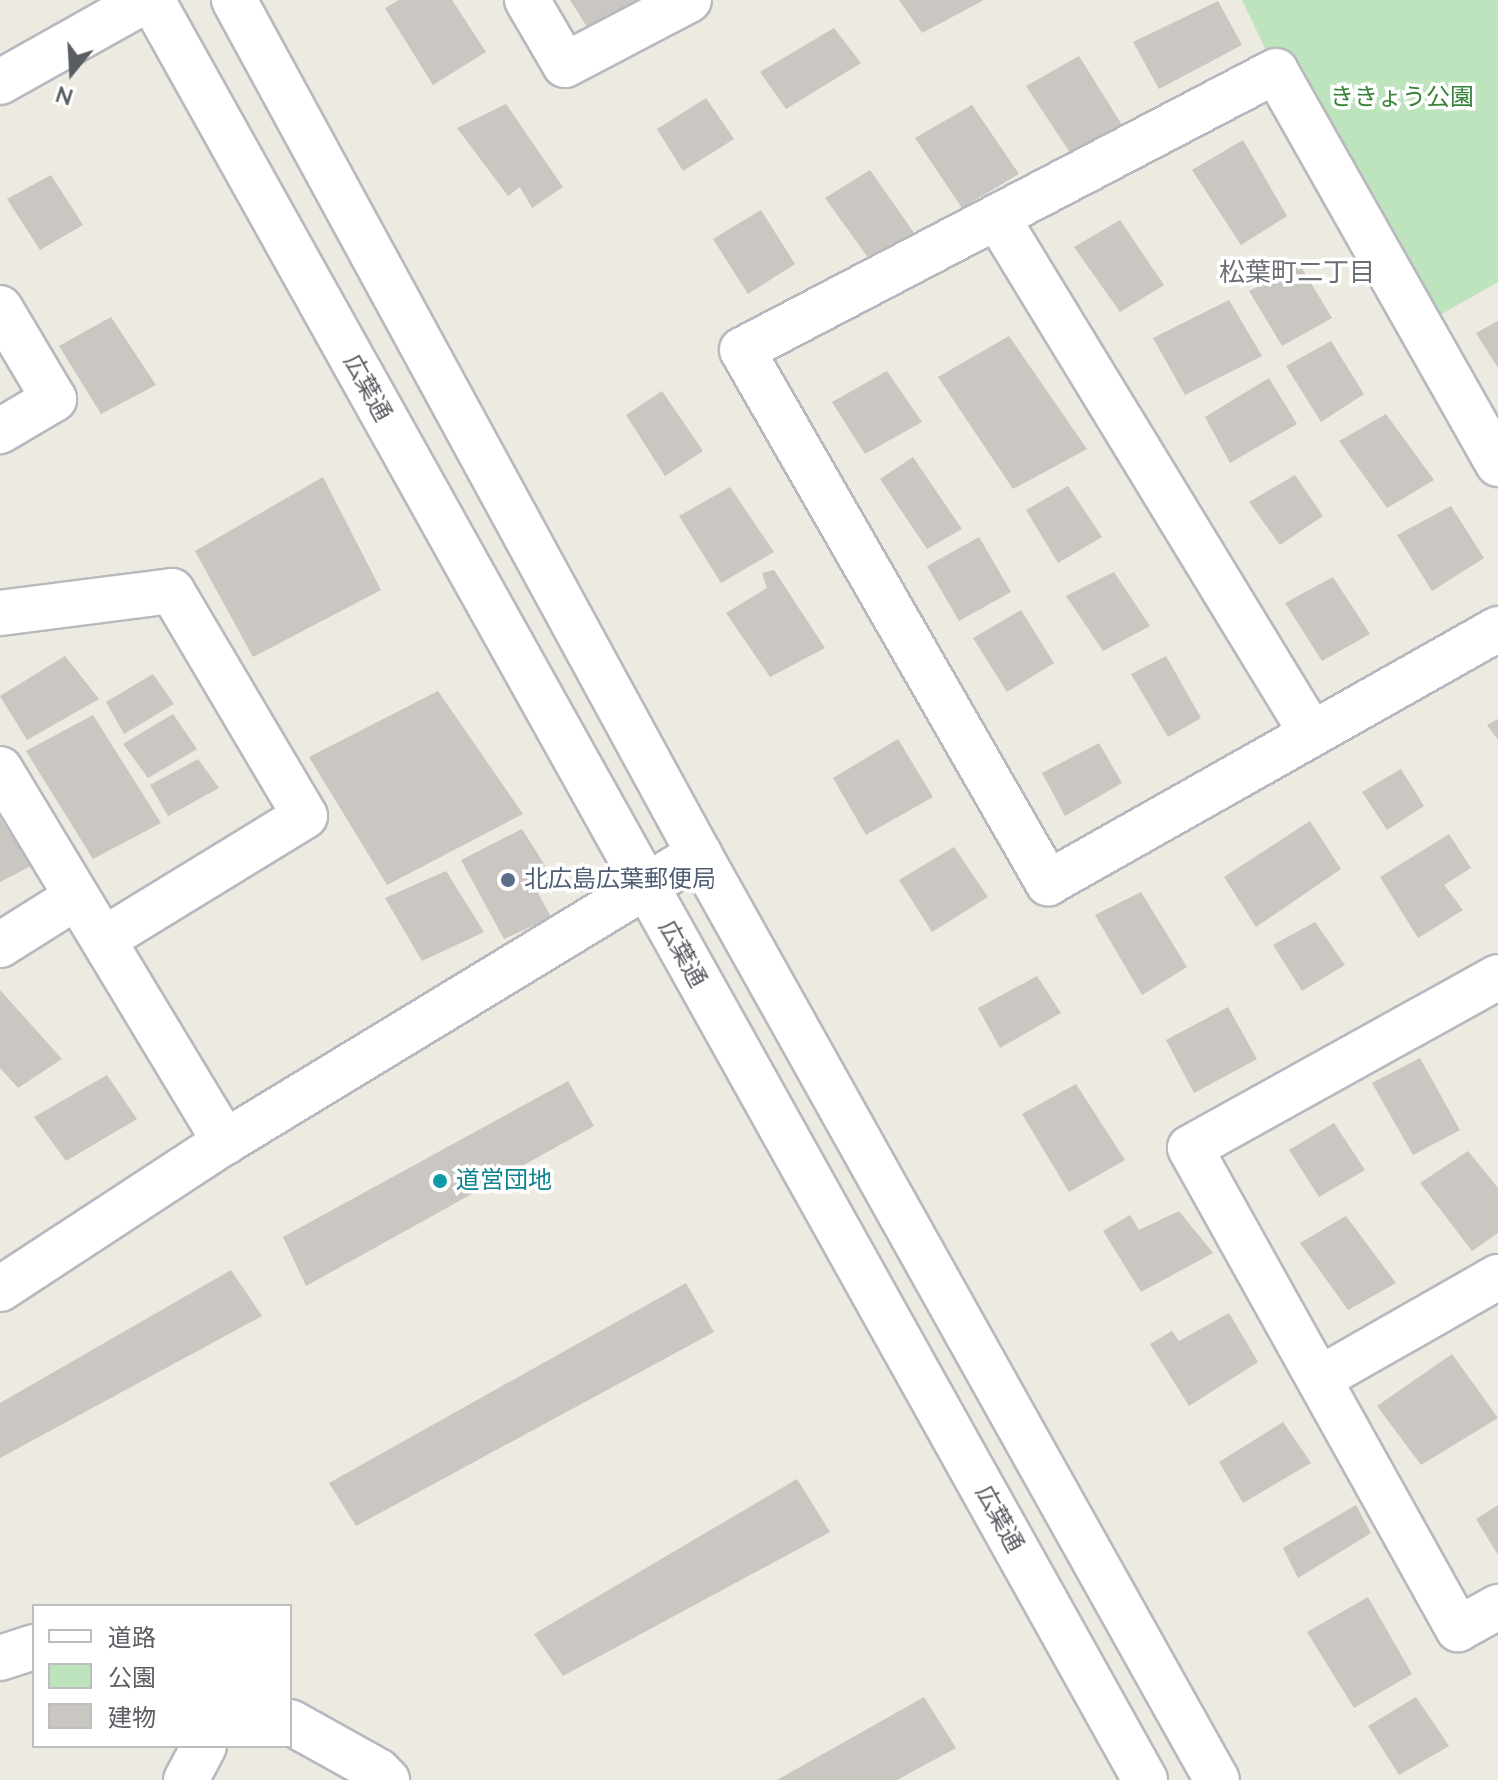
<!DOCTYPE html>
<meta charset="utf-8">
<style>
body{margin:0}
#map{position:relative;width:1498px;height:1780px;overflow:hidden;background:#eceae1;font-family:"Nunito Sans","Noto Sans JP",sans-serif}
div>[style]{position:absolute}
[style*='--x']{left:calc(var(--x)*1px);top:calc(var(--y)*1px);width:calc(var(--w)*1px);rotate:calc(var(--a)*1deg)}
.green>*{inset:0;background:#bee4be}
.building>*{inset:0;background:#cac6c1}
.roads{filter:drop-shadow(2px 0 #b7b9be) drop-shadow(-2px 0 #b7b9be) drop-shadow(0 2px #b7b9be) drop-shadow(0 -2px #b7b9be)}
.minor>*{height:44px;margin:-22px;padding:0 22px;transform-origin:22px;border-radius:22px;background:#fff}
.dots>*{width:22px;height:22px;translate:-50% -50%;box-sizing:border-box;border:4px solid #fff;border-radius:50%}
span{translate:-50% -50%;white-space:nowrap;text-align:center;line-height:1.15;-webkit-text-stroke:7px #fff;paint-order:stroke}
.park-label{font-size:24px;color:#37833a}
.street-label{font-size:24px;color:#5a5d62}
.service-label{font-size:24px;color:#4e5e75}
.left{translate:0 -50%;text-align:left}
.culture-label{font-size:24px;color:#0d838f}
.neighbourhood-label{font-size:26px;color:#6b6f74}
.legend{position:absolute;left:32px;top:1604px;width:260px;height:144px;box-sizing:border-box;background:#fff;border:2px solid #bdbec0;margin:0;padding:10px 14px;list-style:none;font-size:24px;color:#5a5d62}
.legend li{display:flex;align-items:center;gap:16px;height:40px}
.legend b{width:40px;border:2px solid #bdbec0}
.north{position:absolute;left:32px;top:32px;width:80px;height:80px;-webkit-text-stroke:6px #fff;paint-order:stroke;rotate:198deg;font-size:22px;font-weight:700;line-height:32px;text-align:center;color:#5a5d62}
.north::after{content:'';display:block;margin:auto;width:28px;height:36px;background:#5a5d62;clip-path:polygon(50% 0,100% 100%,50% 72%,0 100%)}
</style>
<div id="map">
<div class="green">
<div style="clip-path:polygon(1242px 0,1498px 0,1498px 282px,1419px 327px,1276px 71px)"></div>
</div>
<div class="building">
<div style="clip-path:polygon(399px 0,452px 0,486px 52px,433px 85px,385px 8px)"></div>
<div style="clip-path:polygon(570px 0,646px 0,589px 30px)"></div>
<div style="clip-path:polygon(899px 0,984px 0,922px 33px)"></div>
<div style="clip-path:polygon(1218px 1px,1242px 45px,1159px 89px,1133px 42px)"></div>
<div style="clip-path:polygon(834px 28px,861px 63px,786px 109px,760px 72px)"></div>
<div style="clip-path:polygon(1079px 56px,1122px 125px,1071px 154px,1026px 86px)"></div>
<div style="clip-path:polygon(706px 98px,734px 139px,683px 171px,657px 129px)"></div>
<div style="clip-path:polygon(506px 104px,563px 187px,532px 208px,520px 187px,508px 196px,457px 128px)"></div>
<div style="clip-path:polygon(972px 105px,1019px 174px,962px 208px,915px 138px)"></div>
<div style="clip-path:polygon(1243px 140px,1287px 216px,1241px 245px,1192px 170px)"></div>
<div style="clip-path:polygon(870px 170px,917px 237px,872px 263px,825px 198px)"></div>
<div style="clip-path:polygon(51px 175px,83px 225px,40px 250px,7px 199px)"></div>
<div style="clip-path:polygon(761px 210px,795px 264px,748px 294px,713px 239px)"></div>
<div style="clip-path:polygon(1120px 220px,1164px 285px,1120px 312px,1074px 247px)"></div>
<div style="clip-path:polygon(1300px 265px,1332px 318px,1282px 346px,1249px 291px)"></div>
<div style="clip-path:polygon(1229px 300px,1262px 356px,1185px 395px,1153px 338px)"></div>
<div style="clip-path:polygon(111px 317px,156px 385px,101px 414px,59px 346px)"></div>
<div style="clip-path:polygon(1498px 321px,1498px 368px,1476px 333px)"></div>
<div style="clip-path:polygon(1009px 336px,1087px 449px,1013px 489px,938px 377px)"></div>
<div style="clip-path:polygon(1331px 341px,1364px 394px,1321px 422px,1286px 366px)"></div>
<div style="clip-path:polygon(887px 371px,922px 422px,865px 454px,832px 402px)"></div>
<div style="clip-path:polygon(1269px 378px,1297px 424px,1230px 463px,1205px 417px)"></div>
<div style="clip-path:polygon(662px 391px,703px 451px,665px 476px,626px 415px)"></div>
<div style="clip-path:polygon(1386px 414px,1434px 480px,1387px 508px,1339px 441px)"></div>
<div style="clip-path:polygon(913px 457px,962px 529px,927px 549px,880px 479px)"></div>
<div style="clip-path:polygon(1295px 475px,1323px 516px,1280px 545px,1249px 502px)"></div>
<div style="clip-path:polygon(323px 477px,381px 590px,253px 657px,195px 551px)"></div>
<div style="clip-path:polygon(1068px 486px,1102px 537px,1058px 563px,1026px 510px)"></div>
<div style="clip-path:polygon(730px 487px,774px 552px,721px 583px,679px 516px)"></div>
<div style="clip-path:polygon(1451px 506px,1484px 558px,1432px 591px,1397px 535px)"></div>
<div style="clip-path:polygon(979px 537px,1011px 592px,959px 621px,927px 566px)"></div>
<div style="clip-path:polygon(774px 570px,825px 648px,770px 677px,726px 613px,767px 588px,762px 573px)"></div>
<div style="clip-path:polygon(1114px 572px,1150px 626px,1103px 651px,1066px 596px)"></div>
<div style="clip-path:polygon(1333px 577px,1370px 634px,1322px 661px,1285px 603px)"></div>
<div style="clip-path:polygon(1021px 610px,1054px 663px,1007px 692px,973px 638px)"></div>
<div style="clip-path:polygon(65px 656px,99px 699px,27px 740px,0 696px)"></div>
<div style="clip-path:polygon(1166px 656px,1201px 718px,1168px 737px,1131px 674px)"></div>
<div style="clip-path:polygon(153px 674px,174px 704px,124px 734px,106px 702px)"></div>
<div style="clip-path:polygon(438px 691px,523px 814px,387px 885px,309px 757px)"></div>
<div style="clip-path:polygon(173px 714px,197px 749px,148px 778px,123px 744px)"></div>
<div style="clip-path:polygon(93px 715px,161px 823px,93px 859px,26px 751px)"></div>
<div style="clip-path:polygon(1498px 719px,1498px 740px,1487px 725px)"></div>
<div style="clip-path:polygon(898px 739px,933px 797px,866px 835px,833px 778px)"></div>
<div style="clip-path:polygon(1099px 743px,1122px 783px,1065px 816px,1042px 773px)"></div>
<div style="clip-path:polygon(198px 759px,219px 788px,168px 816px,150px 785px)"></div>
<div style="clip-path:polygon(1401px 769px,1424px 806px,1387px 830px,1362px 792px)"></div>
<div style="clip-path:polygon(0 818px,31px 866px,0 882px)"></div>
<div style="clip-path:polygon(1310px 821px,1341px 869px,1256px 927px,1224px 877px)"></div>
<div style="clip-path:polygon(522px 829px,555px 881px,538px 893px,551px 917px,504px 939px,461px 860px)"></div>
<div style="clip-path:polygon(1449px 834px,1471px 868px,1444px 885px,1463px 910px,1418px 938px,1380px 877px)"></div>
<div style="clip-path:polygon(954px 847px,988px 897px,932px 932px,899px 880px)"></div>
<div style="clip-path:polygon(446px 871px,484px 932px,422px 961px,385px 898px)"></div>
<div style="clip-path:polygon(1141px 892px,1187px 967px,1142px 995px,1095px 915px)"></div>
<div style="clip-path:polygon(1315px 922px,1345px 965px,1302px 991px,1273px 945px)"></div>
<div style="clip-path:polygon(1037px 976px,1061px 1013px,1000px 1048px,978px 1008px)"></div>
<div style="clip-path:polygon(0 990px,62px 1059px,18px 1088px,0 1068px)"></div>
<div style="clip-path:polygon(1228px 1007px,1257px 1059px,1194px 1093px,1166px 1040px)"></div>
<div style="clip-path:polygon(1420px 1058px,1460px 1130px,1413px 1155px,1372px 1083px)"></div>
<div style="clip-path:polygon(107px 1075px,137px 1119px,66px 1161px,34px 1117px)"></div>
<div style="clip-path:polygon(568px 1081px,594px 1126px,306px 1286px,283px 1237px)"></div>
<div style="clip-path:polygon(1076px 1084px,1125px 1160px,1069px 1192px,1022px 1114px)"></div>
<div style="clip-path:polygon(1334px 1123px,1365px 1170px,1319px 1197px,1289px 1150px)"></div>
<div style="clip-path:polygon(1468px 1151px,1498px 1188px,1498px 1233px,1472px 1251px,1420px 1183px)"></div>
<div style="clip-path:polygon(1179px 1211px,1213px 1253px,1141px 1292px,1103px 1231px,1130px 1215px,1139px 1230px)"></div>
<div style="clip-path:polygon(1346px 1216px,1396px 1283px,1348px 1310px,1300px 1243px)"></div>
<div style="clip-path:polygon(231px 1270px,262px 1316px,0 1458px,0 1403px)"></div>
<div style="clip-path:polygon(686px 1283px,714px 1332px,356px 1526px,329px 1483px)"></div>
<div style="clip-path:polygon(1229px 1313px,1258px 1362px,1189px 1406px,1150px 1344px,1172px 1331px,1179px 1341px)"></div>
<div style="clip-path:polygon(1452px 1354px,1498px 1418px,1421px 1465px,1377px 1406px)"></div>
<div style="clip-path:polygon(1283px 1422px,1311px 1463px,1243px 1503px,1219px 1462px)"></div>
<div style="clip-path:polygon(797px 1479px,830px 1532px,563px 1676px,534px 1634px)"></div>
<div style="clip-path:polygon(1356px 1505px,1371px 1533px,1298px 1578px,1283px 1548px)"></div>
<div style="clip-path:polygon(1498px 1505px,1498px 1555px,1476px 1519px)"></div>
<div style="clip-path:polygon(1368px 1597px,1412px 1674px,1354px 1708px,1307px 1632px)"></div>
<div style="clip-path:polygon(924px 1697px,956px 1748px,897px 1780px,777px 1780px)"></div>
<div style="clip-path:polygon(1416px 1697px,1449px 1746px,1399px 1775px,1368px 1726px)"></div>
</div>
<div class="roads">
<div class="minor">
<div style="--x:152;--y:0;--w:2038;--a:60.84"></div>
<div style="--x:234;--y:0;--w:972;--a:61.43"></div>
<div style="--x:699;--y:854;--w:1061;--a:60.78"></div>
<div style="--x:527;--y:0;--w:75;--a:59.7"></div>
<div style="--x:565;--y:65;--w:140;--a:-27.7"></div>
<div style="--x:0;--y:82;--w:167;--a:-29.3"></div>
<div style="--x:998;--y:219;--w:603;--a:58.63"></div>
<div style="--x:0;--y:308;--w:106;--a:59.3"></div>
<div style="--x:54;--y:399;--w:63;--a:149.3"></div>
<div style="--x:1498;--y:464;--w:451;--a:-119.5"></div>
<div style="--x:1276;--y:71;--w:602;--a:152.41"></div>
<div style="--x:742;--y:350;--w:615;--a:60.14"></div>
<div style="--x:1048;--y:883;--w:517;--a:-29.44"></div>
<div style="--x:0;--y:613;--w:173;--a:-7.3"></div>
<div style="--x:172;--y:591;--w:261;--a:59.4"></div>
<div style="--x:305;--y:816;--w:236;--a:148.5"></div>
<div style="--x:0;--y:769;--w:436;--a:58.9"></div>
<div style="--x:0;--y:945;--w:89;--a:-32.1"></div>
<div style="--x:1498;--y:977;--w:352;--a:151"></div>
<div style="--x:1190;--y:1148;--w:551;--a:60.87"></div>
<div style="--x:1458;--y:1629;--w:46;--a:-28.8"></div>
<div style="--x:0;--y:1289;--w:269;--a:-33.2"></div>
<div style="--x:225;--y:1142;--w:555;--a:-31.28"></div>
<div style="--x:1319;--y:1379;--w:206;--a:-29.7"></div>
<div style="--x:0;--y:1658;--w:36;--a:-18"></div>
<div style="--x:290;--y:1722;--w:101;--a:29.1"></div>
<div style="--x:378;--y:1771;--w:13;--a:45"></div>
<div style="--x:186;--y:1780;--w:38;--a:-62"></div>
</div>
</div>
<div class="dots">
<div style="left:508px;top:880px;background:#5c6f8a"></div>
<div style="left:440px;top:1181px;background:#0f9aa8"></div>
</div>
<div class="park-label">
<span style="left:1402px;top:98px">ききょう公園</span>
</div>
<div class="street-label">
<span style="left:367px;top:388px;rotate:61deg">広葉通</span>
<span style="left:682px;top:954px;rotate:61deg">広葉通</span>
<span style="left:999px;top:1519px;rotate:61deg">広葉通</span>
</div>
<div class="service-label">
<span class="left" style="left:524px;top:880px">北広島広葉郵便局</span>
</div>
<div class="culture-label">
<span class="left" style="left:456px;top:1181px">道営団地</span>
</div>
<div class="neighbourhood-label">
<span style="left:1297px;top:273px">松葉町二丁目</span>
</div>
<ul class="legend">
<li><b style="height:10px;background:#fff"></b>道路</li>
<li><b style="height:22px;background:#bee4be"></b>公園</li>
<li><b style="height:22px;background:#cac6c1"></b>建物</li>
</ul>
<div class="north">N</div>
</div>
